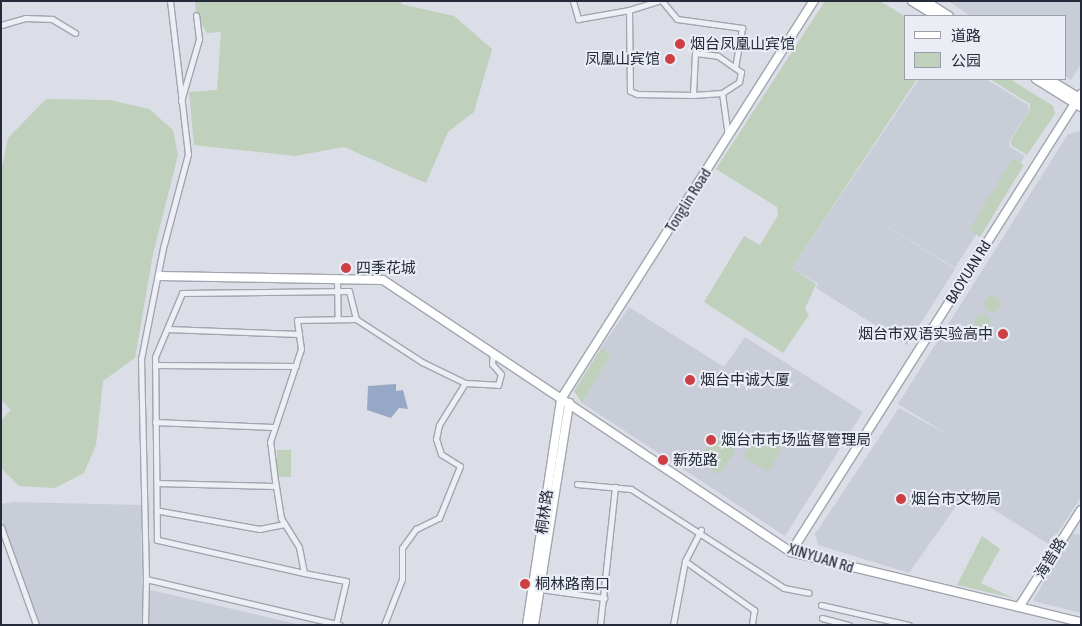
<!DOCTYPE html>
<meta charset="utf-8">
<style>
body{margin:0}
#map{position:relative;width:1082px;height:626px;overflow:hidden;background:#dbdee6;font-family:"Asap Condensed","Noto Sans SC",sans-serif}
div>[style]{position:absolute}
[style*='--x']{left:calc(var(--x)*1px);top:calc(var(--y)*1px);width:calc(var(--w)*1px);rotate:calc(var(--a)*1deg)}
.built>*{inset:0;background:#c9cdd7}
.green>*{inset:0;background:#bfd0bd}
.round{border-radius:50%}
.water>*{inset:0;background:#96a8c6}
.roads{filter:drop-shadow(1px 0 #a1a5af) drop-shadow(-1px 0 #a1a5af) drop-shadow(0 1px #a1a5af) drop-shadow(0 -1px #a1a5af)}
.street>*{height:5px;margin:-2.5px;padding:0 2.5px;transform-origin:2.5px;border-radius:2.5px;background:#eeeff4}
.secondary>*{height:8px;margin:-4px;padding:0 4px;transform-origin:4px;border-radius:4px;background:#fff}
.dots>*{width:14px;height:14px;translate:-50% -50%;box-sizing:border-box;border:2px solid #eaedf4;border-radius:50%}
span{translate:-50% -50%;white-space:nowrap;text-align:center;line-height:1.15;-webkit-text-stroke:4px #eaedf4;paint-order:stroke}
.poi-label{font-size:15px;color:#262b3b}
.left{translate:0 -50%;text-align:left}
.right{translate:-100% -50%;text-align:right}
.street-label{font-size:15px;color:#262b3b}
.frame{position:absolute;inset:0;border:2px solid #262b3b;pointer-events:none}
.legend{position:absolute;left:904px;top:15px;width:162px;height:65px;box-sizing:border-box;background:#eaedf4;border:1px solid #9c9faa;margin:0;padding:6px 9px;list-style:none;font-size:15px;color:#262b3b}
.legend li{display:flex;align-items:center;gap:10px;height:25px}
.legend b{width:25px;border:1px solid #9c9faa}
</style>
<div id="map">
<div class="built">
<div style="clip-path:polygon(948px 1px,1081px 1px,1081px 64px,1071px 80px,1066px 76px,1066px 16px,971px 16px)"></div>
<div style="clip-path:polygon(919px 79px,986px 79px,1028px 105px,1029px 111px,1010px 140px,1009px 146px,1025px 156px,955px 268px,852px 205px,955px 269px,907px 345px,816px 288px,818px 284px,792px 268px)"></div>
<div style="clip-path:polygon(1081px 131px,1081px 497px,1050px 545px,966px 492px,909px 573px,818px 545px,815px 534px,899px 408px,952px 437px,898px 404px,1068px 134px)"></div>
<div style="clip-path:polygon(629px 307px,724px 367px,745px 337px,863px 412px,785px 536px,582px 403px,611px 355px,601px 348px)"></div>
<div style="clip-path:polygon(13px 502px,141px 505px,142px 588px,301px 625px,40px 625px,1px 516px,1px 504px)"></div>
<div style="clip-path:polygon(1072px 533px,1081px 535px,1081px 613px,1033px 601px)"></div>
</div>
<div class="green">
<div style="clip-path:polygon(195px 1px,403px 1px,401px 4px,454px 16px,492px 49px,474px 112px,448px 132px,426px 183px,344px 147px,295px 156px,194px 145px,189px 92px,217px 90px,221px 32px,207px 33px,196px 15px)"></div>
<div style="clip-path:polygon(825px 1px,880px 1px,906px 17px,906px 79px,917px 79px,792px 268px,816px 284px,805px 309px,809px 315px,783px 353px,704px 302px,744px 236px,760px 245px,778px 215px,777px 207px,716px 169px)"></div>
<div style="clip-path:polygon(990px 79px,1010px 79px,1053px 106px,1055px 114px,1027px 155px,1011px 145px,1011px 140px,1030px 110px,1030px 104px)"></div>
<div style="clip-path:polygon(46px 99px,110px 100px,149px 109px,173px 130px,178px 155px,153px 254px,135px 358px,103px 381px,96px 445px,84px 473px,55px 488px,19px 486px,1px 468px,1px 420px,11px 410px,1px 400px,2px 167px,8px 138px)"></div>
<div style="clip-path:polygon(1013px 158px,1024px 165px,980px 237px,969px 230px)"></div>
<div class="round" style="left:984px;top:296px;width:16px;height:16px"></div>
<div class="round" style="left:974px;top:314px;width:16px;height:16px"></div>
<div style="clip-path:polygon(601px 348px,611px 355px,582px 403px,574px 391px)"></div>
<div style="clip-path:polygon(757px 434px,782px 449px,768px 472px,743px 457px)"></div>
<div style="clip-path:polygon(714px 436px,736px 450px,720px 475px,698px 461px)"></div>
<div style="clip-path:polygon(277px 450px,291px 450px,291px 477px,277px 477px)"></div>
<div style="clip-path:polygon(982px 536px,1000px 549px,981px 583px,1013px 598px,957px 585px)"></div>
</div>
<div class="water">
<div style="clip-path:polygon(396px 384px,396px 391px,403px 390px,408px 409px,399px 408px,391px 418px,367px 410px,368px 386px)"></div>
</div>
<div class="roads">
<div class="street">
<div style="--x:573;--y:1;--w:19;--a:74"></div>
<div style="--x:578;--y:19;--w:52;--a:-10"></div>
<div style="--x:629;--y:10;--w:81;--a:89.3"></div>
<div style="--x:630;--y:91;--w:8;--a:23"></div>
<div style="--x:637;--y:94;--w:56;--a:1"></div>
<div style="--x:693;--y:95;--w:42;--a:-87.3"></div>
<div style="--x:695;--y:53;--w:23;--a:7"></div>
<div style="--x:718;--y:56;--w:28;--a:35"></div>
<div style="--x:741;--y:72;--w:10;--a:101"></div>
<div style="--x:739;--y:82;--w:20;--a:147"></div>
<div style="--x:722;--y:93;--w:43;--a:82.1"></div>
<div style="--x:662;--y:1;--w:23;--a:50"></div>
<div style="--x:677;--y:19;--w:66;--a:7.9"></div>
<div style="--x:742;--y:28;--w:40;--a:100"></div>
<div style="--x:629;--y:10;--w:30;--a:-17"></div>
<div style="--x:1;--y:25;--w:25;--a:-16"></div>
<div style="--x:25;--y:18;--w:27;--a:2"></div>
<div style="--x:52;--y:19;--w:27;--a:31"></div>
<div style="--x:693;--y:95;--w:29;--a:-4"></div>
<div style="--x:181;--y:101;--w:65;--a:-73.8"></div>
<div style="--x:199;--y:39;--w:24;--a:-97"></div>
<div style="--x:337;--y:279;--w:39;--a:89"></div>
<div style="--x:167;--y:329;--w:132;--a:2.2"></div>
<div style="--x:155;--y:365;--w:141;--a:0.4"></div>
<div style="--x:155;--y:422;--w:118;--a:2.4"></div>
<div style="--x:157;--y:483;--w:118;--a:1.5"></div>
<div style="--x:577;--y:484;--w:54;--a:5.3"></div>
<div style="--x:631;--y:489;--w:182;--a:32.9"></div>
<div style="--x:784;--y:588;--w:25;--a:11"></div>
<div style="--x:160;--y:511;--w:101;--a:10.3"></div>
<div style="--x:259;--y:529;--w:26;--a:-11"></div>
<div style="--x:1;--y:527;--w:104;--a:70.3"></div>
<div style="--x:685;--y:561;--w:85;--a:35.4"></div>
<div style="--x:754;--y:610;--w:15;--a:98"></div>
<div style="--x:304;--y:573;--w:151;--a:-167.3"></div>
<div style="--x:157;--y:540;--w:183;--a:-90.6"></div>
<div style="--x:155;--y:357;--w:69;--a:-67.1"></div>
<div style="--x:182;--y:293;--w:167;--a:-0.7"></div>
<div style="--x:349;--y:291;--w:29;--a:76"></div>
<div style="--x:146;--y:579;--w:220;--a:-91.3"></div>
<div style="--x:141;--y:359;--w:113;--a:-78.8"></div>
<div style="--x:163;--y:248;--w:97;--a:-75.1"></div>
<div style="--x:188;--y:154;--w:154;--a:-96.7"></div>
<div style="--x:540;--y:589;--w:65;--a:8"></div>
<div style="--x:821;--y:605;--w:90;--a:12.8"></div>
<div style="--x:822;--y:618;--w:28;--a:15"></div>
<div style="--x:336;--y:624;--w:44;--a:-76.9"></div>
<div style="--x:346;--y:581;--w:43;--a:-169.2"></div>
<div style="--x:304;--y:573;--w:26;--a:-101"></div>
<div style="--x:299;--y:547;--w:34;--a:-122"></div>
<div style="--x:281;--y:518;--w:37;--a:-99"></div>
<div style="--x:275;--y:481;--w:39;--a:-97"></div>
<div style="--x:270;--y:442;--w:98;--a:-71.6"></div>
<div style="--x:301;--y:349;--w:29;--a:-98"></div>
<div style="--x:297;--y:320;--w:59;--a:-1"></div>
<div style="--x:356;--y:319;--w:79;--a:33.1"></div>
<div style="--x:422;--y:362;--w:48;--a:26"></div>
<div style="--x:465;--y:383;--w:33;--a:3"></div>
<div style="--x:498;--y:385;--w:11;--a:-75"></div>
<div style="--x:501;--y:374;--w:13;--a:-132"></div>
<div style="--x:492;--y:364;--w:11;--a:-85"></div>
<div style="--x:145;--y:625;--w:46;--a:-88.8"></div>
<div style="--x:146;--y:579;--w:199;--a:13.3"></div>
<div style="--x:384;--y:625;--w:49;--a:-68.6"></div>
<div style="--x:402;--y:579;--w:31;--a:-90"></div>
<div style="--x:402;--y:548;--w:24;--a:-54"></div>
<div style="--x:416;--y:529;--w:25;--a:-26"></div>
<div style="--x:439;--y:518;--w:56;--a:-68"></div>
<div style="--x:460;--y:466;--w:22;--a:-148"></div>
<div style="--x:441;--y:454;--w:16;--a:-108"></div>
<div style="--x:436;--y:439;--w:14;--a:-78"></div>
<div style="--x:439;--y:425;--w:49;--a:-58.2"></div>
<div style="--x:600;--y:625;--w:139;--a:-83.8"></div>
<div style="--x:673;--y:625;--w:65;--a:-79.4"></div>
<div style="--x:685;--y:561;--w:35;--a:-63"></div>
</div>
<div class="secondary">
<div style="--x:912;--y:1;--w:28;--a:32"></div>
<div style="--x:925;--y:1;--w:28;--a:32"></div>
<div style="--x:1036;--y:79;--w:53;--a:31.9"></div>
<div style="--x:1048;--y:79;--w:39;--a:31"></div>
<div style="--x:160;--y:276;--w:223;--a:1"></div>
<div style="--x:383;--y:280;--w:490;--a:33.7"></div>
<div style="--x:791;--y:552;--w:298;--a:13.6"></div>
<div style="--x:791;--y:552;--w:542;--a:-57.66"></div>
<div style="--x:1019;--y:607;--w:115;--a:-57.4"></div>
<div style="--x:527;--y:625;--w:229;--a:-81.4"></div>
<div style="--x:561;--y:399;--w:472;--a:-57.6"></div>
<div style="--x:534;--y:625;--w:225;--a:-81"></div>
</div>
</div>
<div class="dots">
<div style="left:680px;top:44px;background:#cc3f44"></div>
<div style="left:670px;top:59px;background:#cc3f44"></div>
<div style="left:346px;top:268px;background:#cc3f44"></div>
<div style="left:1003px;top:334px;background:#cc3f44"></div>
<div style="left:690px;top:380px;background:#cc3f44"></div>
<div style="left:711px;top:440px;background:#cc3f44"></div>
<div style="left:663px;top:460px;background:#cc3f44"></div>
<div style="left:901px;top:499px;background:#cc3f44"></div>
<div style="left:525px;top:584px;background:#cc3f44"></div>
</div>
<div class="poi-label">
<span class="left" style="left:690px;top:44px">烟台凤凰山宾馆</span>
<span class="right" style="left:660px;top:59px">凤凰山宾馆</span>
<span class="left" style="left:356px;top:268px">四季花城</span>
<span class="right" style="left:993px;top:334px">烟台市双语实验高中</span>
<span class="left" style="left:700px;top:380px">烟台中诚大厦</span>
<span class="left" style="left:721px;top:440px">烟台市市场监督管理局</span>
<span class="left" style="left:673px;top:460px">新苑路</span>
<span class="left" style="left:911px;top:499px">烟台市文物局</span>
<span class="left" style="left:535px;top:584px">桐林路南口</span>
</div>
<div class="street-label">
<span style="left:688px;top:200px;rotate:-58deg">Tonglin Road</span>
<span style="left:968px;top:272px;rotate:-58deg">BAOYUAN Rd</span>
<span style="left:544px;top:512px;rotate:-82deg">桐林路</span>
<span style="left:821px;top:558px;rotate:17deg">XINYUAN Rd</span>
<span style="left:1050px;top:558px;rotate:-58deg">海普路</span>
</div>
<div class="frame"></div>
<ul class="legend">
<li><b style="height:6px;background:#fff"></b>道路</li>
<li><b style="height:14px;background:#bfd0bd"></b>公园</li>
</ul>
</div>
